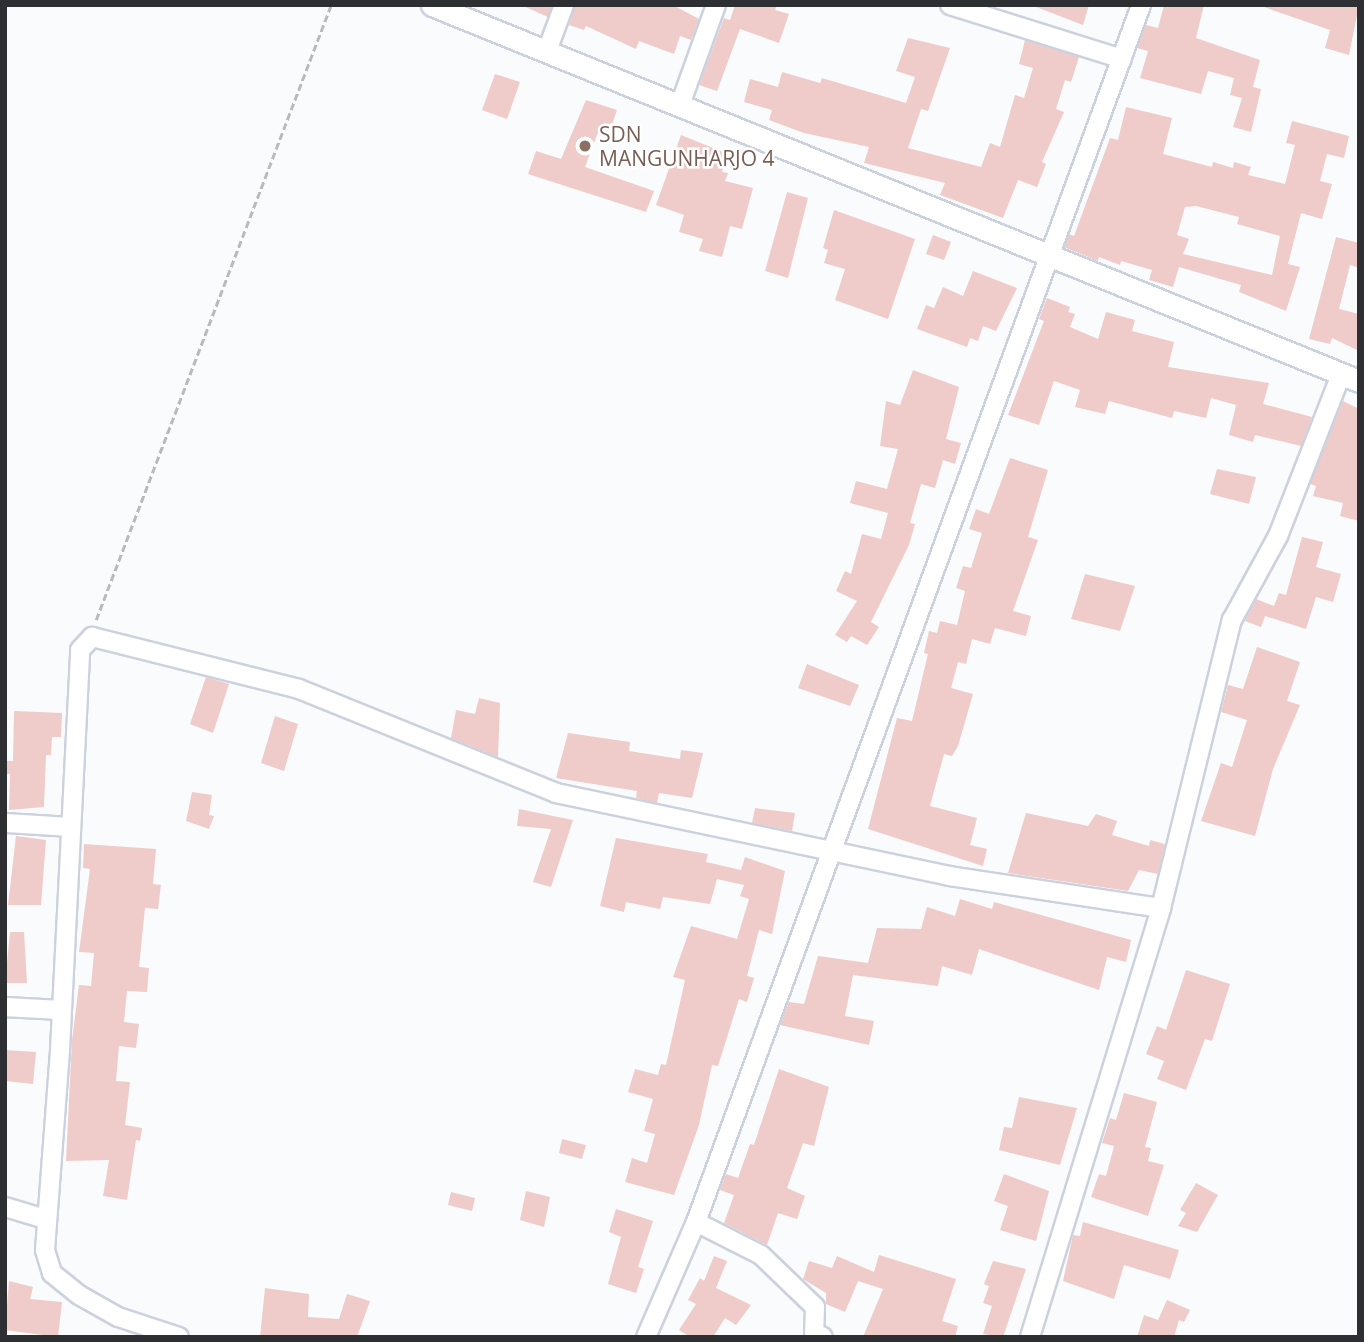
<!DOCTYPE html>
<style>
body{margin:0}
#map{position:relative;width:1364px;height:1342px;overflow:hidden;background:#fafbfd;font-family:"Open Sans",sans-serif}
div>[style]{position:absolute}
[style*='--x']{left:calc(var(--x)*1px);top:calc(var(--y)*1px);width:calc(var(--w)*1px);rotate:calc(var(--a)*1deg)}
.building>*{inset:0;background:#efcbc9}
.path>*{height:2.5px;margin-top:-1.25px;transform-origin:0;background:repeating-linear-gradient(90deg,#b8babc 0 7px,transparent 0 10.5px)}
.roads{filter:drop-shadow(2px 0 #ccd2dd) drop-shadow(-2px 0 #ccd2dd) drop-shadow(0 2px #ccd2dd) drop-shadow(0 -2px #ccd2dd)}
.minor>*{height:18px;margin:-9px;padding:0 9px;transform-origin:9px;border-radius:9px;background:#fff}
.major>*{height:21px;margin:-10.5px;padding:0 10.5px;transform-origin:10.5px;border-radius:10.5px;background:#fff}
.dots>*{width:19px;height:19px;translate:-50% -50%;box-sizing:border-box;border:4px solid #fff;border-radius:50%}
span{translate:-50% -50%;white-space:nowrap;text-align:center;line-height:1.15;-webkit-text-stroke:5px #fff;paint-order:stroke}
.education-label{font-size:21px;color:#785e54}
.left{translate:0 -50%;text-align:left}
.frame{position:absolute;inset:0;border:7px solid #2d2f33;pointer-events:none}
</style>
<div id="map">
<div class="building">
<div style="clip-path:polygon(521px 5px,552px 5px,548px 17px)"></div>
<div style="clip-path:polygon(575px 5px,673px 5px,699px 19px,691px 40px,680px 36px,674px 54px,639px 41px,636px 49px,586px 26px,584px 30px,569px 25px)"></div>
<div style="clip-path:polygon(735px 5px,777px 5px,775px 10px,789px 14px,779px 43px,740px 29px,717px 91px,699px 85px,724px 18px,730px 20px)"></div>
<div style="clip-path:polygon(1031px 5px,1089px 5px,1083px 25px)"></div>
<div style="clip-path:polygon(1164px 5px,1204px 5px,1196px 38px,1260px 60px,1253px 87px,1261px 89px,1251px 132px,1233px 127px,1242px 98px,1230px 95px,1234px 78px,1208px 71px,1201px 94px,1140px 78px,1148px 51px,1137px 48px,1146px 25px,1158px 28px)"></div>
<div style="clip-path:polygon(1258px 5px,1359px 5px,1349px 55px,1325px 48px,1330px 30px)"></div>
<div style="clip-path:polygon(908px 38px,950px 48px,928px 111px,921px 109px,908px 148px,981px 167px,990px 143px,1000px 147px,1015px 95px,1024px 98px,1033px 68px,1019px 64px,1025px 40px,1079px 57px,1071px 82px,1065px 80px,1056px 109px,1064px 112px,1042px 162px,1046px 164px,1037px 187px,1018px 180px,1003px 218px,940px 195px,945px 183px,864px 163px,869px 147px,804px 133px,769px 120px,772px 110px,744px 102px,750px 79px,778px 87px,782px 72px,820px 83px,822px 78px,906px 103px,915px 77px,896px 71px)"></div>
<div style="clip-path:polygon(495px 74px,520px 82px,507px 119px,482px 110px)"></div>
<div style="clip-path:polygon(586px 100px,617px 110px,610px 130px,600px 127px,585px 167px,654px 191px,646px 212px,528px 174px,536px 151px,561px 159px)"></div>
<div style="clip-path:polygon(evenodd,1126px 107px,1172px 118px,1163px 154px,1212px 167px,1213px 162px,1233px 168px,1234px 162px,1251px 167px,1248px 175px,1285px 184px,1295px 145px,1286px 143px,1292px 121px,1349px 136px,1344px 158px,1327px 154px,1320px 181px,1332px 184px,1322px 219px,1301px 213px,1288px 264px,1300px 267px,1286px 311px,1239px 292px,1241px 285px,1179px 267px,1173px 287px,1149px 280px,1152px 270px,1121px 261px,1120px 265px,1099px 257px,1098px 261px,1064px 247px,1069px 234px,1074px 236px,1110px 138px,1118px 140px,1126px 107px,1196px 206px,1239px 217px,1237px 224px,1280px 236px,1272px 275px,1183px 254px,1189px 239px,1177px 235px,1185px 207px,1196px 206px)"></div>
<div style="clip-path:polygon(681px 135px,728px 154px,722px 172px,728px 173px,725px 181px,753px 188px,742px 229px,730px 226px,722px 257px,699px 251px,703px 239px,679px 232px,684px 215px,656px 205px)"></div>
<div style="clip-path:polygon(787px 192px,808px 198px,788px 278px,765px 271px)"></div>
<div style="clip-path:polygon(834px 210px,915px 239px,888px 319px,835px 300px,845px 269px,824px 263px,828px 250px,823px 248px)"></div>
<div style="clip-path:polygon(933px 235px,951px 242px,944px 260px,926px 254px)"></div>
<div style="clip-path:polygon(1336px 237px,1359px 243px,1359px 268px,1350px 265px,1339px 309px,1359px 314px,1359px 351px,1332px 338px,1330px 344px,1309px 339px)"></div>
<div style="clip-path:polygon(973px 271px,1017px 288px,996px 331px,983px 326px,978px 341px,970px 338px,967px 347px,917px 329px,926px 305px,934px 308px,943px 287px,963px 296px)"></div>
<div style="clip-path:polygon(1047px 298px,1070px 307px,1068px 312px,1075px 314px,1070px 327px,1098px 339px,1106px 312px,1135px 320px,1132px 331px,1174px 342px,1168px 367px,1269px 383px,1263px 404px,1312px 417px,1301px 446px,1255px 435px,1253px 442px,1229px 435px,1236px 405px,1211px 398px,1206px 418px,1174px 411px,1172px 418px,1109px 401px,1105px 414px,1075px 407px,1080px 390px,1054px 381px,1039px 425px,1008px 415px,1044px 321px,1039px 319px)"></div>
<div style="clip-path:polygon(913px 370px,959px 387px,946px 439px,961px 443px,955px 464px,943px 460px,935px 488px,921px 484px,910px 523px,915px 524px,909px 545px,871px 622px,879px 627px,867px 645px,851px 636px,847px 642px,835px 635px,857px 601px,836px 591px,845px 571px,851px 574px,862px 534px,881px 539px,888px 513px,850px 503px,856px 481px,887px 489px,898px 449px,880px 446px,886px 401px,900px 405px)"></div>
<div style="clip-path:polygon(1343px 401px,1359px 409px,1359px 521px,1340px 516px,1343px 503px,1313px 496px,1316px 486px,1310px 484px)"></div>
<div style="clip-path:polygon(1010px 458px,1048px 470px,1028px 537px,1038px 540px,1013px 611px,1031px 616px,1026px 636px,995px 628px,990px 644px,972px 639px,966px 664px,958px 662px,951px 688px,973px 694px,958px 746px,952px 756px,944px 754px,930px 806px,977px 818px,970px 845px,987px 849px,983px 866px,868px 829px,897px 718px,912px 721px,928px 654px,924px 653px,929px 631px,937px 633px,940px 621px,957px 625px,965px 591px,956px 588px,963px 566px,971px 568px,982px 533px,969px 529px,976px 509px,989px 514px)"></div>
<div style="clip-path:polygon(1217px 469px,1256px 477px,1249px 504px,1210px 494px)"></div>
<div style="clip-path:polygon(1302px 537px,1323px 542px,1316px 567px,1341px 574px,1333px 602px,1316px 597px,1306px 629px,1265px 616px,1261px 627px,1245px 621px,1256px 599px,1274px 606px,1279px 593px,1286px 595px)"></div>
<div style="clip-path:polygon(1085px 574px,1135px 586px,1120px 631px,1071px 619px)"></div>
<div style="clip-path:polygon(1257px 647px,1300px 662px,1287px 701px,1300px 705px,1273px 769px,1255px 836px,1201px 821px,1221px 763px,1232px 767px,1247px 720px,1221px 712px,1228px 685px,1243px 689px)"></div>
<div style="clip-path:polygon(807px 664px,859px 685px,850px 706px,798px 688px)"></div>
<div style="clip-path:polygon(206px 677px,229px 684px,213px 733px,190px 724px)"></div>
<div style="clip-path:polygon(479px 698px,500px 703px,498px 757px,451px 738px,456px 710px,475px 714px)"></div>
<div style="clip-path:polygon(14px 711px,62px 713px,61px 737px,52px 737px,51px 755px,46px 755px,44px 807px,9px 810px,10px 774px,5px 774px,5px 761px,13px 761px)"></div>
<div style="clip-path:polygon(275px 716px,298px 724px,284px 771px,261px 763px)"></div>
<div style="clip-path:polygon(568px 733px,630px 742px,629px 751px,680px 759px,681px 750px,703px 753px,692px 798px,659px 793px,657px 803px,636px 798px,637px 791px,556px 778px)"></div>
<div style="clip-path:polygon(192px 792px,212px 795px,209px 815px,214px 816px,209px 829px,186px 821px)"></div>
<div style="clip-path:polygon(755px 808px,795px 813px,792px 831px,752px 823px)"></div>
<div style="clip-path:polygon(519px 809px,573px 820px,551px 887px,533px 882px,551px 829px,517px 826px)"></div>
<div style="clip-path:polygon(1026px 813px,1088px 826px,1096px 814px,1117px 821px,1112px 835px,1149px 846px,1150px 840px,1165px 844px,1158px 874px,1139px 870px,1128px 891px,1008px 873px)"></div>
<div style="clip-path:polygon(16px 836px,46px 840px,41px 905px,8px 905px)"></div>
<div style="clip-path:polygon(616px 838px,708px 854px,706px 862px,741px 870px,745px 857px,785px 871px,772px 934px,759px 930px,747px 976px,754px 978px,747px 1002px,739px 999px,718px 1066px,712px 1065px,699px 1125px,674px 1195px,625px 1182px,632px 1158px,647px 1163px,655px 1134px,644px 1131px,653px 1099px,628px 1092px,635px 1069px,658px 1075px,661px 1064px,666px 1065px,685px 980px,673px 977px,691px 926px,737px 939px,749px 899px,740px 896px,744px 885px,717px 879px,710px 904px,663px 897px,660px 909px,626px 902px,624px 912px,600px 906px)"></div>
<div style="clip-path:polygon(84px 844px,156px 849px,153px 884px,161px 885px,158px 909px,145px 908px,139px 967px,149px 968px,147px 992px,127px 991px,124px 1022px,139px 1024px,136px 1048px,119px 1046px,116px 1081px,130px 1082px,125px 1125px,142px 1128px,140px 1141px,136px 1140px,127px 1200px,103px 1196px,109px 1160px,66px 1161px,72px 1040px,79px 985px,91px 986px,94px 953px,79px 952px,90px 869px,83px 868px)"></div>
<div style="clip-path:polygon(960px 899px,992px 909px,994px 902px,1131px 940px,1126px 962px,1107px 957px,1099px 990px,979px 949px,972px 975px,942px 966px,938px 986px,853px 975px,845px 1016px,874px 1021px,869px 1045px,780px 1025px,789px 1002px,804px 1004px,818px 956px,868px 963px,877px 928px,921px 929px,927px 907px,955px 916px)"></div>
<div style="clip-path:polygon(10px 932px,24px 932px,27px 983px,5px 983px)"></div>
<div style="clip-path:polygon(1186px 970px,1230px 984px,1212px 1041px,1205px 1039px,1186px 1090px,1157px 1079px,1164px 1061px,1146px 1054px,1157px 1026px,1166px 1030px)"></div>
<div style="clip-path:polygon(5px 1050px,36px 1052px,33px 1084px,5px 1081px)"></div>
<div style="clip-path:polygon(779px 1069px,829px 1087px,814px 1146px,803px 1143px,787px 1188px,805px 1196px,797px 1219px,778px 1213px,767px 1245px,724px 1223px,734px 1195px,720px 1190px,726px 1174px,738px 1178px,750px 1144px,754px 1145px)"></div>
<div style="clip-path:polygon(1124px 1093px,1157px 1102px,1145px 1147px,1151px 1148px,1148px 1161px,1164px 1165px,1148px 1216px,1091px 1197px,1099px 1174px,1106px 1176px,1114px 1146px,1102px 1143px,1110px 1118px,1116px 1120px)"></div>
<div style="clip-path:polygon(1019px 1097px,1077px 1108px,1060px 1165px,999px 1150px,1004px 1127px,1012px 1128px)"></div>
<div style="clip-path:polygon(562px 1139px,586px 1145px,582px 1159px,559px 1153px)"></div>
<div style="clip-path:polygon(1004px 1174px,1049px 1191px,1036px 1241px,1000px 1230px,1008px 1206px,994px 1201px)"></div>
<div style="clip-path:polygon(1196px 1183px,1218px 1195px,1197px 1232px,1178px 1226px,1186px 1213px,1180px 1210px)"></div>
<div style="clip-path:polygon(526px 1191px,550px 1197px,544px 1227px,520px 1220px)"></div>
<div style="clip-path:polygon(451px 1192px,475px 1198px,472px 1211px,448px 1205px)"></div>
<div style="clip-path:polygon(616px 1209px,653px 1221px,638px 1267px,644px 1269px,636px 1293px,608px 1284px,621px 1237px,609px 1232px)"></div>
<div style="clip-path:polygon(1083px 1222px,1179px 1250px,1170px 1279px,1124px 1265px,1114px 1299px,1063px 1281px,1073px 1235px,1080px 1236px)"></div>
<div style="clip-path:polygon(879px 1255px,956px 1279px,942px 1321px,958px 1326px,955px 1337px,863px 1337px,883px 1289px,858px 1281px,845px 1312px,826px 1304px,826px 1293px,803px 1279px,809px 1261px,832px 1268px,837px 1256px,874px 1272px)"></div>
<div style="clip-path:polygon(714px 1256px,727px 1261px,716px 1288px,751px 1305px,736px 1325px,725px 1318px,713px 1337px,690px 1337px,679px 1330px,696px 1304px,688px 1300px,700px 1278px,704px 1281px)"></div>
<div style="clip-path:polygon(993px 1261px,1026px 1269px,1003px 1337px,983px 1334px,992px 1306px,983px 1303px,989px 1286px,984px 1284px)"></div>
<div style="clip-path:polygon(9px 1281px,33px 1287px,30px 1299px,62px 1302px,58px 1337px,5px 1330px)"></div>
<div style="clip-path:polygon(265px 1288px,309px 1294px,308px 1317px,339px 1319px,347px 1294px,370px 1301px,357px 1337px,260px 1337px)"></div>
<div style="clip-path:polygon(1167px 1300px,1190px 1310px,1184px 1322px,1179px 1320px,1174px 1337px,1137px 1337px,1144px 1315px,1158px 1320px)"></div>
</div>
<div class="path">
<div style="--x:96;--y:620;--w:658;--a:-69.09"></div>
</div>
<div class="roads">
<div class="minor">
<div style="--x:950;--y:5;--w:180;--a:17.4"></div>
<div style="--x:547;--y:51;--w:49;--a:-69.7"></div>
<div style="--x:680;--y:105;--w:106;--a:-70.2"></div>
<div style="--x:5;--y:823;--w:65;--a:3.5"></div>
<div style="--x:5;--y:1007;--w:56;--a:3.1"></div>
<div style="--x:5;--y:1207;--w:42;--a:16.7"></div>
<div style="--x:696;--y:1222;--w:73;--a:26.9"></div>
<div style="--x:761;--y:1255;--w:75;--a:43.9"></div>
<div style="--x:815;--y:1307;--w:25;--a:92"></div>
<div style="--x:814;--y:1332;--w:10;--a:29"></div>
<div style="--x:179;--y:1337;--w:64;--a:-161.8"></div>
<div style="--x:118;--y:1317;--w:45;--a:-150.6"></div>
<div style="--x:79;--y:1295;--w:35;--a:-141"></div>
<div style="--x:52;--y:1273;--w:24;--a:-107"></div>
<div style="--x:45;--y:1250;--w:201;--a:-85.7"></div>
<div style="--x:60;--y:1050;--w:400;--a:-87.1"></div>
<div style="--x:80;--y:650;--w:18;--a:-47"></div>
<div style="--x:92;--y:637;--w:213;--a:14.1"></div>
<div style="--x:299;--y:689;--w:277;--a:22"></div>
<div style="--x:556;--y:793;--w:402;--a:11.9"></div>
<div style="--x:949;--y:876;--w:214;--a:8.6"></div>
<div style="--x:646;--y:1337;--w:125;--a:-66.5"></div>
<div style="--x:696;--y:1222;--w:1296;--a:-69.91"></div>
<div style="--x:1030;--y:1337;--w:449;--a:-73"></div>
<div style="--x:1161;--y:908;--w:297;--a:-76.2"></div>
<div style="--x:1232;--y:620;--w:96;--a:-61.3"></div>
<div style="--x:1278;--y:536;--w:174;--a:-68.7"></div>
</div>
<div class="major">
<div style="--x:432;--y:5;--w:1000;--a:22.08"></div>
</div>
</div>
<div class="dots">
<div style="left:585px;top:146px;background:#8d6e63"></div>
</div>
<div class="education-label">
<span class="left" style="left:599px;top:146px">SDN<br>MANGUNHARJO 4</span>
</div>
<div class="frame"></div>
</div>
